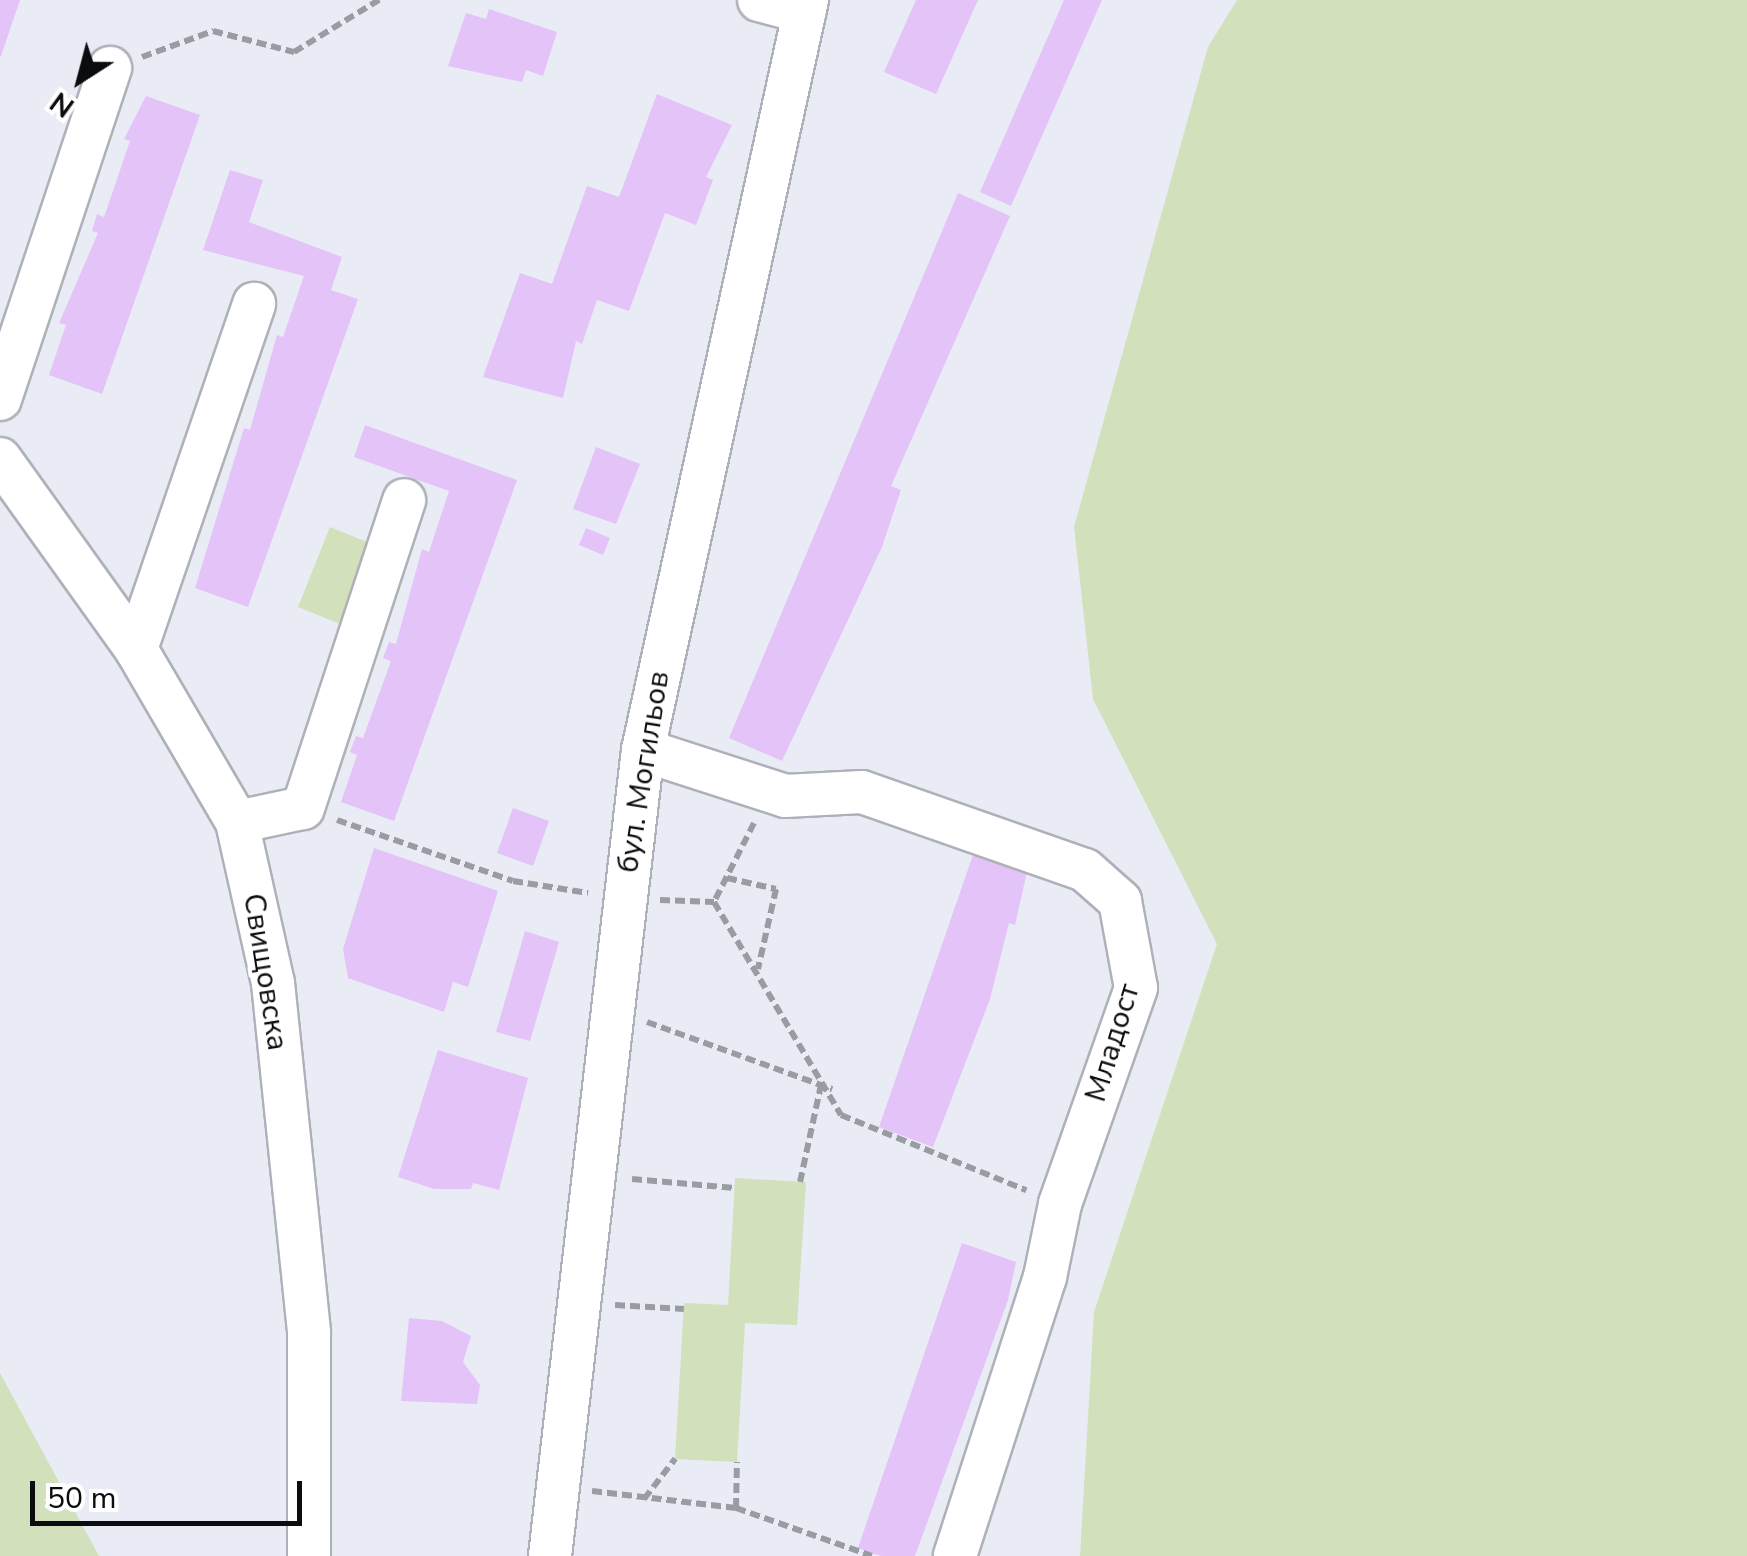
<!DOCTYPE html>
<meta charset="utf-8">
<style>
body{margin:0}
#map{position:relative;width:1747px;height:1556px;overflow:hidden;background:#e9ecf5;font-family:"Nunito Sans",sans-serif}
div>[style]{position:absolute}
[style*='--x']{left:calc(var(--x)*1px);top:calc(var(--y)*1px);width:calc(var(--w)*1px);rotate:calc(var(--a)*1deg)}
.green>*{inset:0;background:#d2e0bb}
.building>*{inset:0;background:#e3c3f8}
.path>*{height:6px;margin-top:-3px;transform-origin:0;background:repeating-linear-gradient(90deg,#9a9ca3 0 10px,transparent 0 15px)}
.roads{filter:drop-shadow(2px 0 #aeb1b9) drop-shadow(-2px 0 #aeb1b9) drop-shadow(0 2px #aeb1b9) drop-shadow(0 -2px #aeb1b9)}
.minor>*{height:42px;margin:-21px;padding:0 21px;transform-origin:21px;border-radius:21px;background:#fff}
span{translate:-50% -50%;white-space:nowrap;text-align:center;line-height:1.15;-webkit-text-stroke:8px #fff;paint-order:stroke}
.street-label{font-size:30px;color:#0b0c0f}
.north{position:absolute;left:30px;top:30px;width:100px;height:100px;-webkit-text-stroke:8px #fff;paint-order:stroke;rotate:216deg;font-size:28px;font-weight:700;line-height:40px;text-align:center;color:#0b0c0f}
.north::after{content:'';display:block;margin:auto;width:35px;height:45px;background:#0b0c0f;clip-path:polygon(50% 0,100% 100%,50% 72%,0 100%)}
.scale{position:absolute;left:30px;top:1481px;width:272px;height:45px;box-sizing:border-box;border:5px solid #0b0c0f;border-top:0;padding-left:12px;font-size:30px;line-height:35px;white-space:nowrap;color:#0b0c0f;-webkit-text-stroke:8px #fff;paint-order:stroke}
</style>
<div id="map">
<div class="green">
<div style="clip-path:polygon(1237px 0,1747px 0,1747px 1556px,1080px 1556px,1094px 1312px,1217px 944px,1093px 699px,1074px 527px,1208px 47px)"></div>
<div style="clip-path:polygon(330px 527px,377px 546px,345px 626px,298px 607px)"></div>
<div style="clip-path:polygon(735px 1178px,806px 1182px,797px 1325px,745px 1323px,737px 1462px,675px 1459px,684px 1303px,728px 1305px)"></div>
<div style="clip-path:polygon(0 1373px,99px 1556px,0 1556px)"></div>
</div>
<div class="building">
<div style="clip-path:polygon(0 0,20px 0,1px 56px,0 56px)"></div>
<div style="clip-path:polygon(916px 0,978px 0,936px 94px,884px 72px)"></div>
<div style="clip-path:polygon(1064px 0,1102px 0,1011px 206px,980px 192px)"></div>
<div style="clip-path:polygon(489px 9px,557px 32px,543px 76px,526px 70px,522px 82px,448px 66px,466px 13px,486px 19px)"></div>
<div style="clip-path:polygon(657px 94px,732px 125px,706px 177px,713px 180px,696px 225px,665px 213px,629px 311px,597px 300px,582px 344px,576px 341px,563px 398px,483px 377px,520px 273px,552px 284px,587px 186px,619px 197px)"></div>
<div style="clip-path:polygon(146px 96px,200px 115px,102px 394px,49px 375px,66px 325px,59px 323px,98px 233px,92px 231px,97px 214px,104px 217px,130px 141px,124px 139px)"></div>
<div style="clip-path:polygon(230px 170px,263px 180px,249px 222px,342px 257px,331px 290px,358px 299px,248px 607px,195px 588px,244px 428px,250px 430px,277px 335px,283px 337px,304px 276px,203px 250px)"></div>
<div style="clip-path:polygon(958px 193px,1010px 216px,891px 486px,901px 490px,882px 547px,782px 761px,729px 738px)"></div>
<div style="clip-path:polygon(365px 425px,517px 480px,394px 821px,341px 802px,357px 755px,350px 752px,356px 736px,363px 738px,391px 661px,383px 658px,389px 642px,396px 644px,422px 549px,429px 552px,449px 491px,354px 457px)"></div>
<div style="clip-path:polygon(596px 447px,640px 464px,616px 524px,573px 509px)"></div>
<div style="clip-path:polygon(586px 528px,610px 538px,603px 555px,579px 545px)"></div>
<div style="clip-path:polygon(513px 808px,549px 821px,533px 866px,497px 853px)"></div>
<div style="clip-path:polygon(374px 848px,498px 891px,468px 987px,453px 982px,444px 1012px,348px 978px,343px 949px)"></div>
<div style="clip-path:polygon(975px 849px,1028px 867px,1015px 925px,1009px 923px,990px 999px,933px 1147px,879px 1127px)"></div>
<div style="clip-path:polygon(525px 931px,559px 942px,530px 1041px,496px 1032px)"></div>
<div style="clip-path:polygon(438px 1050px,528px 1078px,499px 1190px,473px 1183px,471px 1189px,434px 1189px,398px 1177px)"></div>
<div style="clip-path:polygon(962px 1243px,1016px 1262px,1008px 1300px,915px 1556px,881px 1556px,858px 1548px)"></div>
<div style="clip-path:polygon(409px 1318px,442px 1321px,471px 1336px,463px 1362px,480px 1385px,477px 1404px,401px 1401px)"></div>
</div>
<div class="path">
<div style="--x:142;--y:57;--w:76;--a:-20.1"></div>
<div style="--x:213;--y:31;--w:84;--a:14.5"></div>
<div style="--x:294;--y:52;--w:100;--a:-31.5"></div>
<div style="--x:337;--y:820;--w:186;--a:19.1"></div>
<div style="--x:513;--y:881;--w:76;--a:9.1"></div>
<div style="--x:754;--y:823;--w:89;--a:116.9"></div>
<div style="--x:714;--y:902;--w:248;--a:59.2"></div>
<div style="--x:841;--y:1115;--w:200;--a:22.1"></div>
<div style="--x:727;--y:878;--w:50;--a:12.7"></div>
<div style="--x:776;--y:889;--w:82;--a:102.7"></div>
<div style="--x:660;--y:900;--w:54;--a:2.1"></div>
<div style="--x:647;--y:1022;--w:197;--a:19.9"></div>
<div style="--x:632;--y:1179;--w:103;--a:5"></div>
<div style="--x:800;--y:1182;--w:99;--a:-77.8"></div>
<div style="--x:615;--y:1305;--w:69;--a:3.3"></div>
<div style="--x:592;--y:1491;--w:145;--a:6.7"></div>
<div style="--x:736;--y:1508;--w:144;--a:19.4"></div>
<div style="--x:644;--y:1499;--w:51;--a:-52.2"></div>
<div style="--x:736;--y:1508;--w:46;--a:-88.8"></div>
</div>
<div class="roads">
<div class="minor">
<div style="--x:759;--y:0;--w:47;--a:14.9"></div>
<div style="--x:0;--y:399;--w:349;--a:-71.6"></div>
<div style="--x:0;--y:459;--w:234;--a:54.4"></div>
<div style="--x:136;--y:649;--w:200;--a:59.7"></div>
<div style="--x:237;--y:822;--w:165;--a:77.4"></div>
<div style="--x:273;--y:983;--w:352;--a:84.1"></div>
<div style="--x:309;--y:1333;--w:223;--a:90"></div>
<div style="--x:136;--y:649;--w:365;--a:-71.1"></div>
<div style="--x:643;--y:750;--w:149;--a:17.9"></div>
<div style="--x:785;--y:796;--w:77;--a:-3"></div>
<div style="--x:862;--y:792;--w:236;--a:19.3"></div>
<div style="--x:1085;--y:870;--w:47;--a:41.5"></div>
<div style="--x:1120;--y:901;--w:88;--a:79.6"></div>
<div style="--x:1136;--y:988;--w:229;--a:109.4"></div>
<div style="--x:1060;--y:1204;--w:75;--a:101.6"></div>
<div style="--x:1045;--y:1277;--w:293;--a:107.9"></div>
<div style="--x:237;--y:822;--w:67;--a:-12"></div>
<div style="--x:303;--y:808;--w:324;--a:-71.8"></div>
<div style="--x:550;--y:1556;--w:811;--a:-83.42"></div>
<div style="--x:643;--y:750;--w:768;--a:-77.67"></div>
</div>
</div>
<div class="street-label">
<span style="left:644px;top:772px;rotate:-81deg">бул. Могильов</span>
<span style="left:265px;top:972px;rotate:81deg">Свищовска</span>
<span style="left:1113px;top:1043px;rotate:-73deg">Младост</span>
</div>
<div class="north">N</div>
<div class="scale">50 m</div>
</div>
